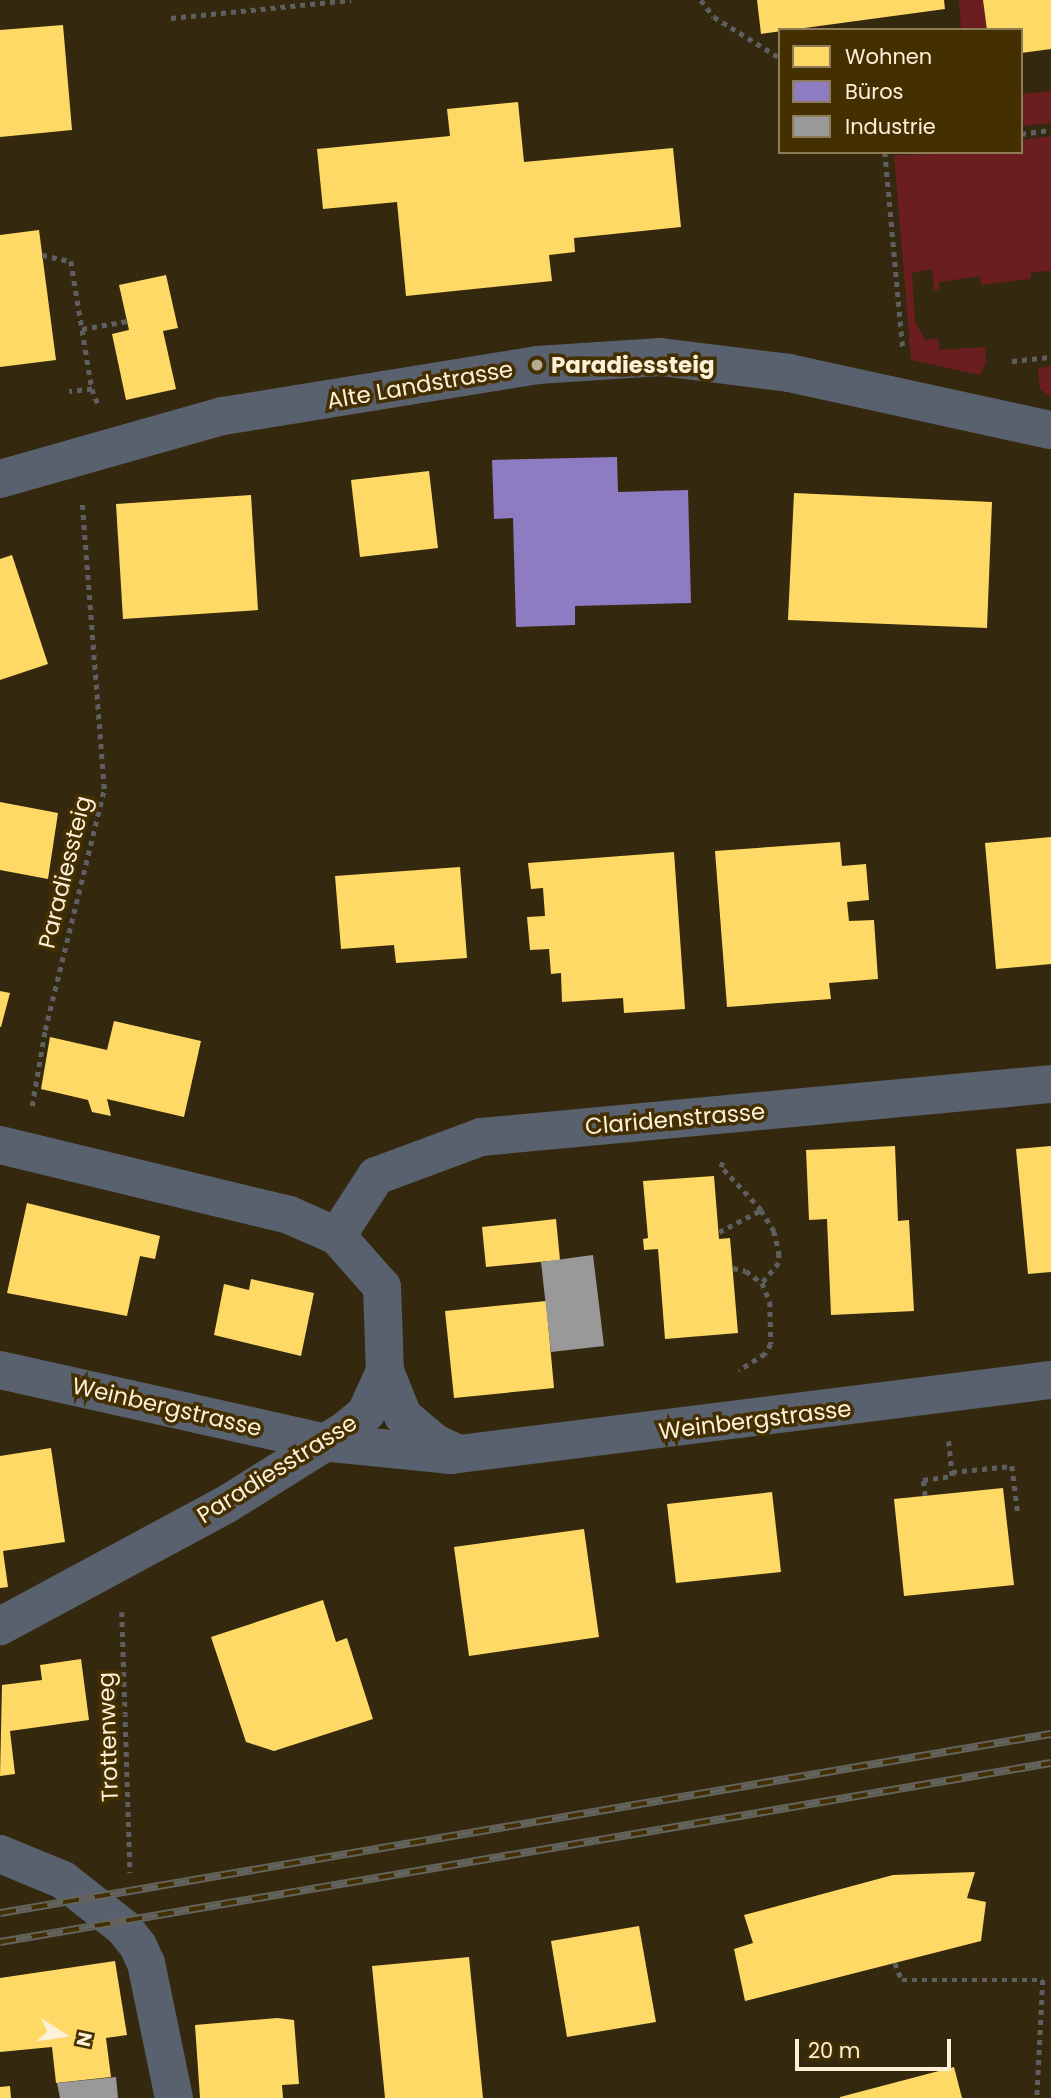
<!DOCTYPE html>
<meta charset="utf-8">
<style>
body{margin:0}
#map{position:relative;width:1051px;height:2098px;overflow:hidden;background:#34290f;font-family:Poppins,sans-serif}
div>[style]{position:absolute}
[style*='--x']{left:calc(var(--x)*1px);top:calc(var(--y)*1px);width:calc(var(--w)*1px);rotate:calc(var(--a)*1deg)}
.green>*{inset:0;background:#6a1e1f}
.homes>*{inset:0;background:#ffd966}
.offices>*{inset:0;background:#8e7cc3}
.industry>*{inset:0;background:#999}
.path>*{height:4.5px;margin-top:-2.25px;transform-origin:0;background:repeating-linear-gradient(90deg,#5e5f61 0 5px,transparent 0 10px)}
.minor>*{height:38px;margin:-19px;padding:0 19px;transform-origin:19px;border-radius:19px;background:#59616e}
.tertiary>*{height:38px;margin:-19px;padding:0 19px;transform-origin:19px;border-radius:19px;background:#59616e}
.rail>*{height:8px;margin-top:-4px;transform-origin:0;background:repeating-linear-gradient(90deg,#432f00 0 16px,#64645e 0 32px);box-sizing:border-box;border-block:2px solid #64645e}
.dots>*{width:19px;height:19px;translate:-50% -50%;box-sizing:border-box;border:4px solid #432f00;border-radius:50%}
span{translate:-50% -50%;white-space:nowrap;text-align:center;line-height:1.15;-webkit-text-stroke:7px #432f00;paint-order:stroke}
.poi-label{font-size:23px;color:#fdf0d9;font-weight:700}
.left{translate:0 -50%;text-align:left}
.street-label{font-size:23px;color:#fdf0d9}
.legend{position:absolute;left:778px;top:28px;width:245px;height:126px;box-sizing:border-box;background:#432f00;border:2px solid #8d7c57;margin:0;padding:9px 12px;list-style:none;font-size:21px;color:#fdf0d9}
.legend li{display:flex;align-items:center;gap:14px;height:35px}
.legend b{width:35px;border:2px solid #8d7c57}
.north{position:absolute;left:28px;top:2000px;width:70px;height:70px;-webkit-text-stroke:5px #432f00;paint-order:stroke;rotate:102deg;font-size:19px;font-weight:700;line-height:28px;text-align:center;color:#fdf0d9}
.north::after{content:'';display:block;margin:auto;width:24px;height:32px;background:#fdf0d9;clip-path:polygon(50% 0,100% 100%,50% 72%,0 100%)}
.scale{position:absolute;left:795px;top:2039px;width:156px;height:32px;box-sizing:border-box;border:4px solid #fdf0d9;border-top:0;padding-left:9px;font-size:21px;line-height:24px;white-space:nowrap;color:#fdf0d9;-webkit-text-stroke:5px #432f00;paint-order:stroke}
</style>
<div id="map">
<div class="green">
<div style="clip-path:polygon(959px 0,983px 0,987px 30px,961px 30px)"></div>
<div style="clip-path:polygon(1051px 91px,1051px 123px,1021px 126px,1021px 94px)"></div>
<div style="clip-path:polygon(1051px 136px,1051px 271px,1031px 272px,1031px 279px,981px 285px,980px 276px,939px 282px,939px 289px,934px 290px,932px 269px,912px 273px,915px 321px,925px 340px,938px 338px,940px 350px,985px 347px,986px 363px,980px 375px,911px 360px,894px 155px,1021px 152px,1021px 140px)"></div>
<div style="clip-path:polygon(1051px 366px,1051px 397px,1040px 389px,1038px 368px)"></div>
</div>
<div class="homes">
<div style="clip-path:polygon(757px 0,944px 0,945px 9px,761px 34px)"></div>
<div style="clip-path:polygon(983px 0,1051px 0,1051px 49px,1021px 53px,1021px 30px,987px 30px)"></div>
<div style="clip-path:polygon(63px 25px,72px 130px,0 137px,0 30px)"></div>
<div style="clip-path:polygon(518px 102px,524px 162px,673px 148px,681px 227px,574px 238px,575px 252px,549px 255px,552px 281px,406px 296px,397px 202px,323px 209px,317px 149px,450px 136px,447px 109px)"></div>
<div style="clip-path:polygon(39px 230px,56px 360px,0 367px,0 235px)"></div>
<div style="clip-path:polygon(166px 275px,178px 328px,163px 331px,176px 389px,126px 400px,112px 334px,129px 330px,119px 285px)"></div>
<div style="clip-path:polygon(429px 471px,438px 548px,360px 557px,351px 480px)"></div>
<div style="clip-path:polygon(794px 493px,992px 502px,987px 628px,788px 620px)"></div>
<div style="clip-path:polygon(251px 495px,258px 610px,123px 619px,116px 504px)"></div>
<div style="clip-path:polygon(12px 555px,48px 664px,0 680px,0 559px)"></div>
<div style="clip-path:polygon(0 802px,58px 813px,48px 879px,0 870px)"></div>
<div style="clip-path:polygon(1051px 837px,1051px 964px,996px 969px,985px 843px)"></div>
<div style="clip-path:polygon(840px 842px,842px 866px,866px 864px,869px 900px,847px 902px,849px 921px,874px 920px,878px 979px,829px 983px,831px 999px,727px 1007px,715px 851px)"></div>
<div style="clip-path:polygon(674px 852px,685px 1009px,624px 1013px,623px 998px,562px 1002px,561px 973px,551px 974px,549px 949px,530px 950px,527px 917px,545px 916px,543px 888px,531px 889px,528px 863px)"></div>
<div style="clip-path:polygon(460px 867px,467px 958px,396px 963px,394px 945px,341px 949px,335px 876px)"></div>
<div style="clip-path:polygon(0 991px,10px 993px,1px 1027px,0 1027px)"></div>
<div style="clip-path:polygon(114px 1021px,201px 1041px,184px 1117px,107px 1099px,111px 1116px,92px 1112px,88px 1100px,41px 1089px,50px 1037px,107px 1050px)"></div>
<div style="clip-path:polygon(895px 1146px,898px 1221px,909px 1220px,914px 1311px,831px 1315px,827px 1219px,809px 1220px,806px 1150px)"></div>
<div style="clip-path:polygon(1051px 1146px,1051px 1272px,1028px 1274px,1016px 1149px)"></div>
<div style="clip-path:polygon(714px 1176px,719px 1239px,730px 1238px,738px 1333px,665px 1339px,658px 1249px,644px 1250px,643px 1239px,648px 1238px,643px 1181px)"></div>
<div style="clip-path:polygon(27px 1203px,160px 1236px,155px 1259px,140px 1256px,127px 1316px,7px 1293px)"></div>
<div style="clip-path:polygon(556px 1219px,560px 1260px,486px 1267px,482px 1227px)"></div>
<div style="clip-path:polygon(251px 1279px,314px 1293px,301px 1356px,214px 1335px,224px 1284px,249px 1290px)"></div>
<div style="clip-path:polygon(546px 1301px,554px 1388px,454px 1398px,445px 1311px)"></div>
<div style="clip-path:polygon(51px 1448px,65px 1542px,3px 1551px,8px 1587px,0 1588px,0 1456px)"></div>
<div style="clip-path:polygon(1003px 1488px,1014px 1585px,904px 1596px,894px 1499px)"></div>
<div style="clip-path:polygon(772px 1492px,781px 1572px,676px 1583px,667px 1504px)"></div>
<div style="clip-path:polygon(584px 1529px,599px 1637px,469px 1656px,454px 1547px)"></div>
<div style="clip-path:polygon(323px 1600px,336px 1642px,347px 1638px,373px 1719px,274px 1751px,246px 1742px,211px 1637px)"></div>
<div style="clip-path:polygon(81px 1659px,89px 1720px,10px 1731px,15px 1774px,0 1776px,2px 1685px,42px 1680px,40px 1665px)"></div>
<div style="clip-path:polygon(975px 1872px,967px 1898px,986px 1902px,981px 1941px,745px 2001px,734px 1949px,753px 1943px,744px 1915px,893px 1875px)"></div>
<div style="clip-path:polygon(639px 1926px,656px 2022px,567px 2037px,551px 1941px)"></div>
<div style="clip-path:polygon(469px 1957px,483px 2098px,385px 2098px,372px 1966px)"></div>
<div style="clip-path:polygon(115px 1961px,127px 2035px,106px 2038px,111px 2077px,56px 2083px,52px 2047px,0 2052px,0 1978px)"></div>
<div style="clip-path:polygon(277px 2018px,294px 2020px,299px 2084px,282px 2085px,283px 2098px,200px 2098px,195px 2025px)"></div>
<div style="clip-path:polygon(954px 2067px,962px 2098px,840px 2098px,840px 2097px)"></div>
<div style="clip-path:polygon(10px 2086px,11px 2098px,0 2098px,0 2087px)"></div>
</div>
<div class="offices">
<div style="clip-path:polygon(617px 457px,618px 492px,688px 490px,691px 603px,575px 606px,575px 625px,516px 627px,513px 518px,494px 519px,492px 460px)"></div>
</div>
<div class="industry">
<div style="clip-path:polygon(593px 1255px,604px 1346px,551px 1352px,541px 1262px)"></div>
<div style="clip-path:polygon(116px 2077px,118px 2098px,60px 2098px,57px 2083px)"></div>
</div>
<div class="path">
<div style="--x:701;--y:0;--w:21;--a:53"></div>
<div style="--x:714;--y:17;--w:78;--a:31.8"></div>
<div style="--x:171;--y:18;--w:181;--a:-5.7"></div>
<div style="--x:1021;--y:134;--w:30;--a:-8"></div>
<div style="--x:885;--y:152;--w:199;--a:84.8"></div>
<div style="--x:42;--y:255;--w:30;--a:12"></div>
<div style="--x:71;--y:261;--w:130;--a:80.7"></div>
<div style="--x:92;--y:389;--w:23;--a:173"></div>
<div style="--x:82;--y:329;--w:46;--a:-10.1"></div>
<div style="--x:1012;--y:361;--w:39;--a:-6"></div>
<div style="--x:92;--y:389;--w:16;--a:68"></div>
<div style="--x:32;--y:1106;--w:77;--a:-80.3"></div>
<div style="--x:45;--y:1030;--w:248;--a:-76.2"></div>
<div style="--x:104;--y:789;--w:286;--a:-94.4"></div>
<div style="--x:761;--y:1210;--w:25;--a:58"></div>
<div style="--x:774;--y:1231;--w:23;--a:77"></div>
<div style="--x:779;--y:1253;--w:10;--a:90"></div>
<div style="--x:779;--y:1263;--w:26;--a:130"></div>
<div style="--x:719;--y:1232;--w:47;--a:-27.6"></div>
<div style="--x:761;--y:1210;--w:59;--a:-132.9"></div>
<div style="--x:721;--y:1167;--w:7;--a:-74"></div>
<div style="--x:733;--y:1268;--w:13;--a:13"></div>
<div style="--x:746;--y:1271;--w:20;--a:37"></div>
<div style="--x:762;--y:1283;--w:21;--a:67"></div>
<div style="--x:770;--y:1302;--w:42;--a:88.6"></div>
<div style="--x:771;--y:1344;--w:12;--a:121"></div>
<div style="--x:765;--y:1354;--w:31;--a:147"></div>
<div style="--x:952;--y:1472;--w:60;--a:-5.7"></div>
<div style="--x:1012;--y:1466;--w:48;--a:82.9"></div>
<div style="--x:925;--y:1496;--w:16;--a:-97"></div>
<div style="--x:923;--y:1480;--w:29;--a:-8"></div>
<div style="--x:952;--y:1476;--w:37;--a:-96"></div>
<div style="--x:122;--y:1612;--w:261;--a:88.2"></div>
<div style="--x:895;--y:1963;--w:18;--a:68"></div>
<div style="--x:902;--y:1980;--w:141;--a:0"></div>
<div style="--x:1043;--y:1980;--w:118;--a:92.9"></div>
</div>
<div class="minor">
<div style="--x:0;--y:1145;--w:297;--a:13.6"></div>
<div style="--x:289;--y:1215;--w:52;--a:23.6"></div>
<div style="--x:337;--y:1236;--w:68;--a:48.6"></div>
<div style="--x:382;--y:1287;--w:84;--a:88"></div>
<div style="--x:385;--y:1371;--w:46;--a:114.3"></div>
<div style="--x:366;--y:1413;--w:25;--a:140"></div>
<div style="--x:347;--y:1429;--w:142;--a:148"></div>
<div style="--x:227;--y:1504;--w:258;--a:151.7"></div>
<div style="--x:337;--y:1236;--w:72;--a:-57"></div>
<div style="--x:376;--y:1176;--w:112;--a:-20.4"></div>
<div style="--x:481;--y:1137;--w:572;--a:-5.31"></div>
<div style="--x:0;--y:1370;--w:330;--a:12.6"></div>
<div style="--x:322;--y:1442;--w:130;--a:5.8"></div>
<div style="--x:451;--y:1455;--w:605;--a:-7.13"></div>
<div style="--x:385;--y:1371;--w:48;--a:68.2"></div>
<div style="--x:403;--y:1416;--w:42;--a:40.2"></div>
<div style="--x:435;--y:1443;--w:23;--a:25"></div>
<div style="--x:0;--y:1854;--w:68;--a:22.4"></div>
<div style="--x:63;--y:1880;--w:78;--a:38.2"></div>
<div style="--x:124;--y:1928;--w:23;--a:52"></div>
<div style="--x:138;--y:1946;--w:19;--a:65"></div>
<div style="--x:146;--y:1963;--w:138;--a:78.3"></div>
</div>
<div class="tertiary">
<div style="--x:0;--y:479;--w:232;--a:-15.8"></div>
<div style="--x:223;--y:416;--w:318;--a:-9.2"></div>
<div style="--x:537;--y:365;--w:124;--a:-3.7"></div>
<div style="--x:661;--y:357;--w:129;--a:7.1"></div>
<div style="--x:789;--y:373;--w:268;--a:12.3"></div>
</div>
<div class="rail">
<div style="--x:0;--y:1913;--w:1066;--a:-9.67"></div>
<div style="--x:0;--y:1942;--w:1066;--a:-9.67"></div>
</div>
<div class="dots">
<div style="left:537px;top:365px;background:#b7aa92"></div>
</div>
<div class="poi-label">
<span class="left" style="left:551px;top:365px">Paradiessteig</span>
</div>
<div class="street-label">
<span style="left:420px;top:385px;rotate:-10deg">Alte Landstrasse</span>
<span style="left:65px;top:872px;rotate:-76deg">Paradiessteig</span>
<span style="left:675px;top:1119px;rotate:-5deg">Claridenstrasse</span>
<span style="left:167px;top:1407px;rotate:13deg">Weinbergstrasse</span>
<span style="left:755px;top:1420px;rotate:-7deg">Weinbergstrasse</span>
<span style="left:277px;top:1469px;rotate:-32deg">Paradiesstrasse</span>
<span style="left:108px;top:1737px;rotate:-92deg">Trottenweg</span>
</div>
<ul class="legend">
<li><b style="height:19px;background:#ffd966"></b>Wohnen</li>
<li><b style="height:19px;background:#8e7cc3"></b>Büros</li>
<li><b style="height:19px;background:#999"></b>Industrie</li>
</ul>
<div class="north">N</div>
<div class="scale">20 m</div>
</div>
